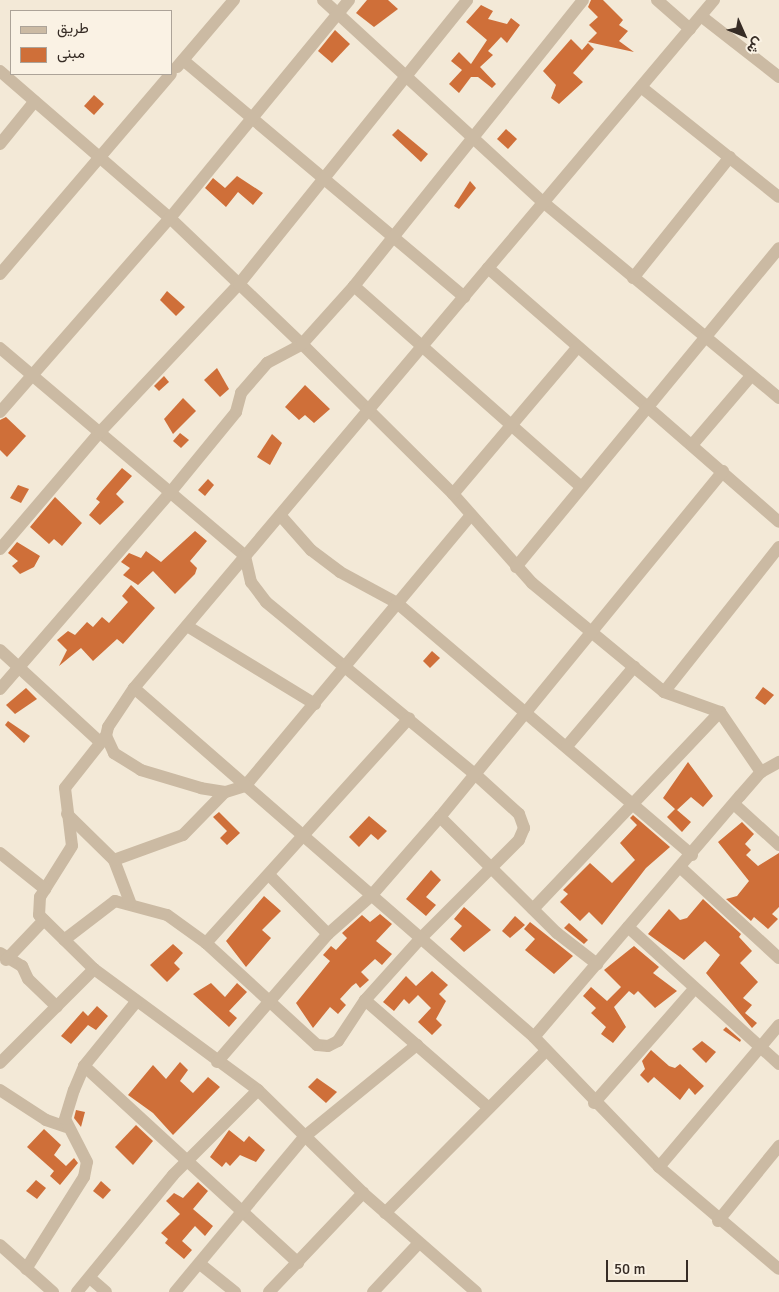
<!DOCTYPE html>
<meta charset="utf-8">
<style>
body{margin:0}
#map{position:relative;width:779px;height:1292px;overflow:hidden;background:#f3e9d7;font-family:Signika,Vazirmatn,sans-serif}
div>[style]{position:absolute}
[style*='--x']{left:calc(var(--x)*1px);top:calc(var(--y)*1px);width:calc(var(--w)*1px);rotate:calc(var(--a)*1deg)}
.building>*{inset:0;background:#cf6f39}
.minor>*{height:12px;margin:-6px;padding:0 6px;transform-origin:6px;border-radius:6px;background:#cbbaa3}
span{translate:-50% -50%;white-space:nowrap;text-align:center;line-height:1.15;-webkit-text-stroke:5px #faf2e4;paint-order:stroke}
.legend{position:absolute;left:10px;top:10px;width:162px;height:65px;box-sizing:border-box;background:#faf2e4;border:1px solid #aca398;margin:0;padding:6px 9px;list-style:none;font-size:15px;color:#362c25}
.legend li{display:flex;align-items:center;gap:10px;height:25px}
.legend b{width:25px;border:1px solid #aca398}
.north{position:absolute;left:719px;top:10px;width:50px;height:50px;-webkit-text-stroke:4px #faf2e4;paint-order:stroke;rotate:134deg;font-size:14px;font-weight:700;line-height:20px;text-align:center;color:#362c25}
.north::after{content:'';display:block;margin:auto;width:18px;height:22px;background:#362c25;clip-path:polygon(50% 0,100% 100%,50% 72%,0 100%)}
.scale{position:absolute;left:606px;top:1260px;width:82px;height:22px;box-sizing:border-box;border:2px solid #362c25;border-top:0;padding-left:6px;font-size:15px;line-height:18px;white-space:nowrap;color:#362c25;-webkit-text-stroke:4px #faf2e4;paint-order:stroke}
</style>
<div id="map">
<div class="building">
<div style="clip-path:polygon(367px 0,388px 0,398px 9px,374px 27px,356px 13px)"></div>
<div style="clip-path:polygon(591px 0,603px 0,623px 20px,619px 25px,628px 31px,619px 41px,634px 52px,588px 42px,597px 33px,589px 25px,598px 17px,588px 7px)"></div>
<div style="clip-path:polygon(481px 5px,493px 11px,488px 19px,507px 24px,511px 18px,520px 25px,507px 43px,501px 37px,488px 51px,493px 55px,480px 67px,496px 84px,492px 88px,478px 77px,471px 77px,459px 93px,449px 84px,462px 70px,451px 61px,459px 52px,471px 64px,487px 40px,466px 22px)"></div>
<div style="clip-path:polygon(335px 30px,350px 44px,332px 63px,318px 51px)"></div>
<div style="clip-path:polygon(571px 39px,582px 50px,588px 43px,594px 49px,573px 73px,583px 82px,559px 104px,551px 98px,556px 85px,543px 71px)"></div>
<div style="clip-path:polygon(94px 95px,104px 104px,94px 115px,84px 106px)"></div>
<div style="clip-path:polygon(398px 129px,428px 154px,421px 162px,392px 135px)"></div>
<div style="clip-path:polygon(506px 129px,517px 139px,508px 149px,497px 139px)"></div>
<div style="clip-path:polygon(237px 176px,263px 193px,253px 205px,238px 192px,226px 207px,205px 188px,213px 178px,225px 188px)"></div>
<div style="clip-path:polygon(470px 181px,476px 188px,459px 209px,454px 206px)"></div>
<div style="clip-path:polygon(167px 291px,185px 307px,176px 316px,160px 300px)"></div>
<div style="clip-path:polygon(217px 368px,229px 389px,220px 397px,204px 380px)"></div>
<div style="clip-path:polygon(164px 376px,169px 382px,159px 391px,154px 386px)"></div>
<div style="clip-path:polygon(305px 385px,330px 409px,314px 423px,305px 415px,299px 420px,285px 407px)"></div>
<div style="clip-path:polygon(183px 398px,196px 411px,173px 434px,164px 419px)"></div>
<div style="clip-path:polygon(6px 417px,26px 436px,7px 457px,0 450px,0 420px)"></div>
<div style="clip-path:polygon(180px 433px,189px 440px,181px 448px,173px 441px)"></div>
<div style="clip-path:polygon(272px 434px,282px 443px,270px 465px,257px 457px)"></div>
<div style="clip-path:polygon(122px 468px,132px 476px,116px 494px,124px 502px,100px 525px,89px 515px,100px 502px,96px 499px,101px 492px)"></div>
<div style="clip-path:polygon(208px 479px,214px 485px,205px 496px,198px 490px)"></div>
<div style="clip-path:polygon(18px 485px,29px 489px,21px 503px,10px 498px)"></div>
<div style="clip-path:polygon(55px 497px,82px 523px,62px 546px,54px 539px,49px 544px,30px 527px)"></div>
<div style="clip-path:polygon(195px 531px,207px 541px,190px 561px,197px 568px,195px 574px,175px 594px,153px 571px,138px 585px,123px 575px,130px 568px,121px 562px,129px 553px,141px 558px,146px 551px,161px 562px)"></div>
<div style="clip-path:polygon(17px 542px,40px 556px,34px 567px,20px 574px,12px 566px,18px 561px,8px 553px)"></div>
<div style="clip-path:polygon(131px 585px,155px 608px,123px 644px,117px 639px,93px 661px,81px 648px,59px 666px,67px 650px,57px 640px,68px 631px,75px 635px,87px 622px,93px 627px,102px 617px,109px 623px,128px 602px,122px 596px)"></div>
<div style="clip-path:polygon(432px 651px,440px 658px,430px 668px,423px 661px)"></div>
<div style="clip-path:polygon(763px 687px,774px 695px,765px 705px,755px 698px)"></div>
<div style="clip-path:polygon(26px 688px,37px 699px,15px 714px,6px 705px)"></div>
<div style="clip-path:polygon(8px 721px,30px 736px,24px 743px,5px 725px)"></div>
<div style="clip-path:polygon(688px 762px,713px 796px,703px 807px,691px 797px,677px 810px,691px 822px,682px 832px,667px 817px,675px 809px,663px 798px)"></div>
<div style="clip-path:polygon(219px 812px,240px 833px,227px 845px,220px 838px,227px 831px,213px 817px)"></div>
<div style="clip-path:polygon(633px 815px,670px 847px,646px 868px,602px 925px,589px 912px,580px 921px,560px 902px,568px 894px,563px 890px,590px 863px,612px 883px,635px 860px,620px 843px,637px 825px,630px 818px)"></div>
<div style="clip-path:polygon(369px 816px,387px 831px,378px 840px,371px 834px,359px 847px,349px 837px)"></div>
<div style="clip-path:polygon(742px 822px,754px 834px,745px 844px,751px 850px,746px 855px,758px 866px,779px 853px,779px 907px,772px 914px,778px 919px,768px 929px,754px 917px,751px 921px,726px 899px,737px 896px,749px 881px,718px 842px)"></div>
<div style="clip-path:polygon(431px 870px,441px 880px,426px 897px,436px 905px,426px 916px,406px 899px)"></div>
<div style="clip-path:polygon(264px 896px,281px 911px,262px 930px,271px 938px,246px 967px,226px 941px)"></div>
<div style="clip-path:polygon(703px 899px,741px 934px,739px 937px,752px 951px,740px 963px,758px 982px,743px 998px,752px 1005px,745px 1013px,757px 1023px,752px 1028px,706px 973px,720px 955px,705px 941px,684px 960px,648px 934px,669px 909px,680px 920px,687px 918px)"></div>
<div style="clip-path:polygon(464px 907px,491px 930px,464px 952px,450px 939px,462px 926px,454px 919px)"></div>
<div style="clip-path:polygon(380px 914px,392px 924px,376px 941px,392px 954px,382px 965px,375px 959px,361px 972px,369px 980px,360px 988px,356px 983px,352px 986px,340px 999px,346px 1005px,338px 1014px,330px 1007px,313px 1028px,296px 1003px,330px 961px,323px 955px,331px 946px,336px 950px,347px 938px,342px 933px,362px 915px,370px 922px)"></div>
<div style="clip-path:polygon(515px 916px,525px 925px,510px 938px,502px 931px)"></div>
<div style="clip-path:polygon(530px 922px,573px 956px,554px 974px,525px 950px,535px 939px,524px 929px)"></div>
<div style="clip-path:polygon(569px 923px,588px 940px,584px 944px,564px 928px)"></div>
<div style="clip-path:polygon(173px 944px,183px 953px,174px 963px,180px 969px,167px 982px,150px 965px)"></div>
<div style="clip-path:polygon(634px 946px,659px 967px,653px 973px,677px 991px,655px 1008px,638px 991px,634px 995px,629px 991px,614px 1007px,626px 1027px,613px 1043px,601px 1034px,606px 1027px,591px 1013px,596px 1008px,583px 996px,591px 987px,607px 1001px,621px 987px,604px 970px)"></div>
<div style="clip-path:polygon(432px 971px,448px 985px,439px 994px,446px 1001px,436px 1019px,442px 1025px,432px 1035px,418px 1022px,431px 1008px,418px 995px,409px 1004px,404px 999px,394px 1011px,383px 1002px,406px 976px,416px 986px)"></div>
<div style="clip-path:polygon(211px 983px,225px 997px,237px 983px,247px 992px,229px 1011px,237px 1018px,229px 1027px,193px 994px)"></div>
<div style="clip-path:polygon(97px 1006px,108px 1016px,96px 1030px,88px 1025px,71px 1044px,61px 1036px,83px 1011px,88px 1016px)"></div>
<div style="clip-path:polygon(726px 1027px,741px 1040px,740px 1042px,723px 1030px)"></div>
<div style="clip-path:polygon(702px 1041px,716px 1052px,706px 1063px,692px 1049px)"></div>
<div style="clip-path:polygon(651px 1050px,669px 1066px,675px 1068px,680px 1064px,704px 1086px,695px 1095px,689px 1088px,680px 1100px,654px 1077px,648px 1083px,640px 1075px,645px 1069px,642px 1061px)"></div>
<div style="clip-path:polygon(180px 1062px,188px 1070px,180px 1081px,193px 1093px,208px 1077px,220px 1087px,173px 1135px,153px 1113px,128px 1095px,153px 1065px,166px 1079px)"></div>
<div style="clip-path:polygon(317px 1078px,337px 1092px,326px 1103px,308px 1087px)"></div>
<div style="clip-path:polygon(76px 1110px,85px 1112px,81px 1127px,74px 1118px)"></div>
<div style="clip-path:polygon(136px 1125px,153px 1141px,133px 1165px,115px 1147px)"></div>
<div style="clip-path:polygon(44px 1129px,61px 1145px,54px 1155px,66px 1166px,74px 1158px,78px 1163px,60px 1185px,50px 1176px,54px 1171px,27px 1147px)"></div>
<div style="clip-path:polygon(229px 1130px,244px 1142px,249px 1136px,265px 1150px,256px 1162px,240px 1155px,230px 1166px,226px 1162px,222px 1167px,210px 1157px)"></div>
<div style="clip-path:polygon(36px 1180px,46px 1188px,37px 1199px,26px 1191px)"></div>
<div style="clip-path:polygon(101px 1181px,111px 1190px,103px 1199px,93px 1191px)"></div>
<div style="clip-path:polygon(198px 1182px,208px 1191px,193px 1209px,213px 1226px,205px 1236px,195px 1226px,182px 1241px,192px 1250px,184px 1259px,165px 1243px,168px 1239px,161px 1233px,180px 1214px,166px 1201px,174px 1193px,183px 1198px)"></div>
</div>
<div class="minor">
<div style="--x:323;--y:0;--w:299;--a:42.6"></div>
<div style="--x:543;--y:202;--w:307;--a:39.7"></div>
<div style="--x:657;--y:0;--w:44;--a:41.3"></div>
<div style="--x:701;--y:16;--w:99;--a:38"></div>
<div style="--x:183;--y:60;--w:368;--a:40.1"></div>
<div style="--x:177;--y:67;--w:88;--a:-49.6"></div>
<div style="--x:0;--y:71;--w:225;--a:40.9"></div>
<div style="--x:170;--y:218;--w:182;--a:43.7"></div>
<div style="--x:302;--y:344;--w:213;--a:44.8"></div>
<div style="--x:453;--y:494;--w:119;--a:48.4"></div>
<div style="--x:532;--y:583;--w:171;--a:39.5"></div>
<div style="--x:664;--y:692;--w:59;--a:19.7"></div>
<div style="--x:720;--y:712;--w:73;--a:55.7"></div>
<div style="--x:641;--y:87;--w:176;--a:38.6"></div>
<div style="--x:0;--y:144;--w:55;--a:-50.9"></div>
<div style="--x:488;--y:268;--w:386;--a:41.1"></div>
<div style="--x:0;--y:274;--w:263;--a:-49.5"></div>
<div style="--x:633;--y:278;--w:155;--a:-51.3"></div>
<div style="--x:354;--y:286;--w:303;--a:41.5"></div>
<div style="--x:0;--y:348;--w:321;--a:40.3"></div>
<div style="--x:245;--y:556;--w:27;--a:77"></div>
<div style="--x:251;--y:582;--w:25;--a:53"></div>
<div style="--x:266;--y:602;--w:272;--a:39.5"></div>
<div style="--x:476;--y:775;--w:58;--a:42.2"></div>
<div style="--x:519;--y:814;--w:15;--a:70"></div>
<div style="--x:524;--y:828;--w:13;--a:113"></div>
<div style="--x:519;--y:840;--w:140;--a:135"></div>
<div style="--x:420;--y:939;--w:82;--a:132"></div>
<div style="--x:365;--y:1000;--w:49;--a:123.4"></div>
<div style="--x:338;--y:1041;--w:11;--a:153"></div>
<div style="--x:328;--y:1046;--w:11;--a:-175"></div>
<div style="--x:317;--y:1045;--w:151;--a:-137.4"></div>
<div style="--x:206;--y:943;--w:48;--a:-144.3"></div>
<div style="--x:167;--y:915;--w:54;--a:-164.9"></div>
<div style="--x:115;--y:901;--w:64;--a:142.6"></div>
<div style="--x:0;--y:412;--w:258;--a:-48.8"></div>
<div style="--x:170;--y:218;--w:282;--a:-50.6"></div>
<div style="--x:692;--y:445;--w:91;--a:-49.5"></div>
<div style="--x:453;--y:494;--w:192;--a:-49.7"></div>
<div style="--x:280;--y:515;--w:47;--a:48.5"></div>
<div style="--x:311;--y:550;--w:36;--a:37"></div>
<div style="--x:340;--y:572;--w:65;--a:28.5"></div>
<div style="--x:397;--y:603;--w:388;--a:40.5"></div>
<div style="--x:471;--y:515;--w:353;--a:129.8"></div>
<div style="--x:245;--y:786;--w:21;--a:163"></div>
<div style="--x:225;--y:792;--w:24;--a:-171"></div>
<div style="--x:201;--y:788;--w:63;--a:-163.3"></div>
<div style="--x:141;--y:770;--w:32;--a:-148"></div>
<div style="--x:114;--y:753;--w:19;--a:-115"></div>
<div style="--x:106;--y:736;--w:9;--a:-77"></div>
<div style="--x:108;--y:727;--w:47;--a:-56.3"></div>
<div style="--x:134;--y:688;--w:900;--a:-49.87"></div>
<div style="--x:0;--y:549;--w:154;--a:-49.5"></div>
<div style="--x:100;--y:432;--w:203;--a:-46.8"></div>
<div style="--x:239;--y:284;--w:364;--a:-51.2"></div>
<div style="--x:516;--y:567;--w:413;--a:-50.5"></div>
<div style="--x:187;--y:626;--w:150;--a:31.4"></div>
<div style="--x:0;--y:650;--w:136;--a:42.6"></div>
<div style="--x:134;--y:688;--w:531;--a:41.1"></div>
<div style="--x:534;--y:1037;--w:180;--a:46.1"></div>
<div style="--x:659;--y:1167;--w:157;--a:40.4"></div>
<div style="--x:0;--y:689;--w:258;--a:-49.1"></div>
<div style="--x:169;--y:494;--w:106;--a:-50.7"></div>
<div style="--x:236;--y:412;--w:20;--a:-75"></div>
<div style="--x:241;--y:393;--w:40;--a:-49"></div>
<div style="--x:267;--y:363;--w:40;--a:-28"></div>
<div style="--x:302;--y:344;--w:78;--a:-48.1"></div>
<div style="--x:354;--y:286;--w:366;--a:-51.3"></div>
<div style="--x:664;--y:692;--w:185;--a:-51.6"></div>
<div style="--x:106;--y:736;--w:66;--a:128.3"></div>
<div style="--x:65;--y:788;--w:58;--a:83.1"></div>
<div style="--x:72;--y:846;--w:60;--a:122.1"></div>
<div style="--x:40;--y:897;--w:18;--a:93"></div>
<div style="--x:39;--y:915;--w:77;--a:44.5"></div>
<div style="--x:94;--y:969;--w:204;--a:36.4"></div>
<div style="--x:258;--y:1090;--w:147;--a:44.4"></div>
<div style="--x:363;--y:1193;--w:150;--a:41.2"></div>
<div style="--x:567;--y:746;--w:104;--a:-49.7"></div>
<div style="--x:734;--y:804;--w:61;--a:42.3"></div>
<div style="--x:67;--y:814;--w:66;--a:44.4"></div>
<div style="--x:114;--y:860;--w:45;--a:69.1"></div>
<div style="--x:440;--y:817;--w:165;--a:44.8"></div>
<div style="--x:557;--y:933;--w:51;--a:37.8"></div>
<div style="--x:0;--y:853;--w:58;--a:38.7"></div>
<div style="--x:114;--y:860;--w:73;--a:-19.9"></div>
<div style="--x:183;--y:835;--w:60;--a:-45.7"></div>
<div style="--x:681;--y:868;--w:133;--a:42.6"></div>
<div style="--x:270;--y:876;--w:82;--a:45"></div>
<div style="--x:533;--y:909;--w:272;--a:-46.5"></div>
<div style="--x:628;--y:927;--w:204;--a:42.2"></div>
<div style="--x:206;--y:943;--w:303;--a:-47.9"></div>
<div style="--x:0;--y:953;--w:26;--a:31"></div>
<div style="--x:22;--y:966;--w:14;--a:65"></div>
<div style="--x:28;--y:979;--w:40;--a:44"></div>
<div style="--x:6;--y:960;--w:55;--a:-46.5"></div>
<div style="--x:365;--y:1000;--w:164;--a:41.1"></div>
<div style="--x:534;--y:1037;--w:317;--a:-49.5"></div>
<div style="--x:740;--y:796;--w:32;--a:-49"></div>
<div style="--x:761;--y:772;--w:21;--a:-29"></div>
<div style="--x:217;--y:1062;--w:169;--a:-49.1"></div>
<div style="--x:328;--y:934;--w:57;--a:-41.5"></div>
<div style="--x:371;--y:896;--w:105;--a:-48.9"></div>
<div style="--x:440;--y:817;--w:447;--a:-50.7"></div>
<div style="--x:0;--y:1063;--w:133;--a:-45"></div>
<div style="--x:84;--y:1066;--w:291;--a:42.6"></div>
<div style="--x:0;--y:1090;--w:55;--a:33.1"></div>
<div style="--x:46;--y:1120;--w:21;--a:19"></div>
<div style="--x:594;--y:1103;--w:152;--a:-48.7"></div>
<div style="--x:659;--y:1167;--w:186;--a:-49.8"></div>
<div style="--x:385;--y:1213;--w:226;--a:-45.2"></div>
<div style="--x:718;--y:1221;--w:97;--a:-50.9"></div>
<div style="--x:0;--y:1245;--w:71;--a:41.6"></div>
<div style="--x:200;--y:1264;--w:45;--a:38.7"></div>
<div style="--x:26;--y:1269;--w:109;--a:-57.8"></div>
<div style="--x:84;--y:1177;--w:15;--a:-79"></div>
<div style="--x:87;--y:1162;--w:48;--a:-117.1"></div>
<div style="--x:65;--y:1119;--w:30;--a:-73"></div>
<div style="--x:74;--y:1090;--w:26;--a:-67"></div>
<div style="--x:84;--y:1066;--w:82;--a:-50.9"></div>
<div style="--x:90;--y:1278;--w:21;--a:41"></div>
<div style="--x:77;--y:1292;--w:151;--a:-50.6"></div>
<div style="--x:173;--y:1175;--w:120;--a:-45"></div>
<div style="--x:175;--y:1292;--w:202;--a:-50.2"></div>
<div style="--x:304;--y:1137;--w:146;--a:-39.2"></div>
<div style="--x:269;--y:1292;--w:137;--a:-46.5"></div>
<div style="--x:373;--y:1292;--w:67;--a:-46.8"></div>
</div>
<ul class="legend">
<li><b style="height:6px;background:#cbbaa3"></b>طريق</li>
<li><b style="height:14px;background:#cf6f39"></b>مبنى</li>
</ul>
<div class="north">ش</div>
<div class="scale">50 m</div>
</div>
